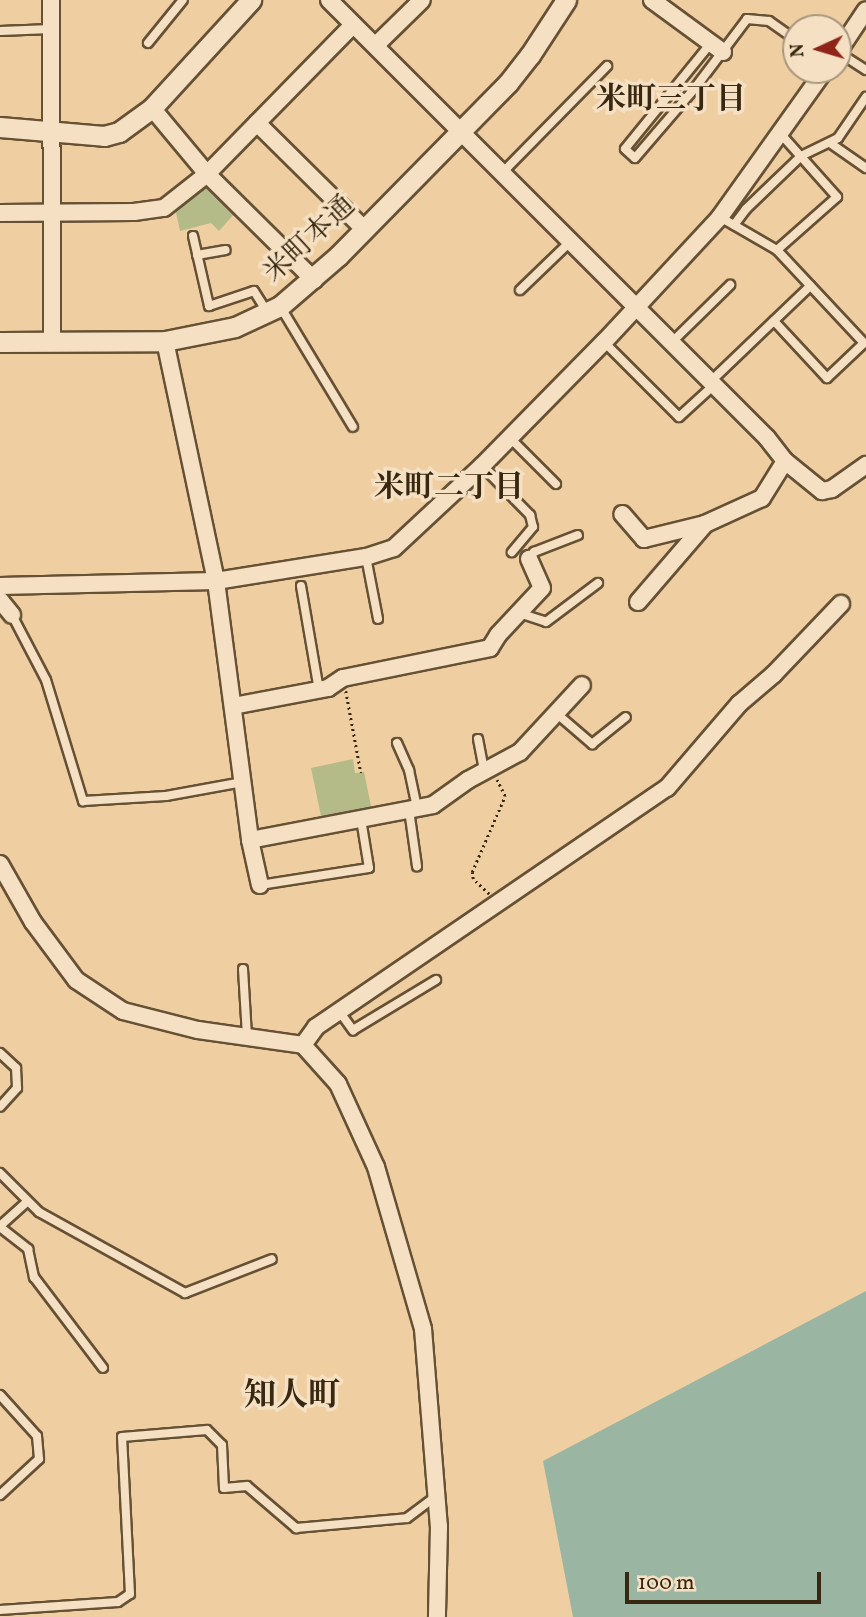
<!DOCTYPE html>
<meta charset="utf-8">
<style>
body{margin:0}
#map{position:relative;width:866px;height:1617px;overflow:hidden;background:#efcfa2;font-family:Vollkorn,"Noto Serif JP",serif}
div>[style]{position:absolute}
[style*='--x']{left:calc(var(--x)*1px);top:calc(var(--y)*1px);width:calc(var(--w)*1px);rotate:calc(var(--a)*1deg)}
.green>*{inset:0;background:#b5bb88}
.water>*{inset:0;background:#9ab6a2}
.path>*{height:2.5px;margin-top:-1.25px;transform-origin:0;background:repeating-linear-gradient(90deg,#382711 0 2px,transparent 0 5.5px)}
.roads{filter:drop-shadow(2px 0 #665135) drop-shadow(-2px 0 #665135) drop-shadow(0 2px #665135) drop-shadow(0 -2px #665135)}
.service>*{height:8px;margin:-4px;padding:0 4px;transform-origin:4px;border-radius:4px;background:#f5e0c3}
.minor>*{height:16px;margin:-8px;padding:0 8px;transform-origin:8px;border-radius:8px;background:#f5e0c3}
.tertiary>*{height:19px;margin:-9.5px;padding:0 9.5px;transform-origin:9.5px;border-radius:9.5px;background:#f5e0c3}
span{translate:-50% -50%;white-space:nowrap;text-align:center;line-height:1.15;-webkit-text-stroke:7px #f5e0c3;paint-order:stroke}
.street-label{font-size:28px;color:#382711}
.neighbourhood-label{font-size:30px;color:#382711;font-weight:700}
.quarter-label{font-size:32px;color:#382711;font-weight:700}
.north{position:absolute;left:782px;top:14px;width:70px;height:70px;box-sizing:border-box;background:#f5e0c3;border:2px solid #a9967c;border-radius:50%;rotate:266deg;font-size:19px;font-weight:700;line-height:28px;text-align:center;color:#382711}
.north::after{content:'';display:block;margin:auto;width:24px;height:32px;background:#8f2418;clip-path:polygon(50% 0,100% 100%,50% 72%,0 100%)}
.scale{position:absolute;left:625px;top:1572px;width:196px;height:32px;box-sizing:border-box;border:4px solid #382711;border-top:0;padding-left:9px;font-size:21px;line-height:24px;white-space:nowrap;color:#382711;-webkit-text-stroke:5px #f5e0c3;paint-order:stroke}
</style>
<div id="map">
<div class="green">
<div style="clip-path:polygon(208px 182px,235px 213px,219px 231px,211px 223px,180px 231px,175px 208px)"></div>
<div style="clip-path:polygon(353px 759px,355px 773px,364px 772px,372px 811px,322px 821px,311px 768px)"></div>
</div>
<div class="water">
<div style="clip-path:polygon(866px 1291px,866px 1617px,573px 1617px,543px 1461px)"></div>
</div>
<div class="path">
<div style="--x:346;--y:691;--w:83;--a:79.6"></div>
<div style="--x:489;--y:894;--w:22;--a:-137"></div>
<div style="--x:473;--y:879;--w:7;--a:-98"></div>
<div style="--x:472;--y:872;--w:83;--a:-66.5"></div>
<div style="--x:505;--y:796;--w:18;--a:-117"></div>
</div>
<div class="roads">
<div class="service">
<div style="--x:0;--y:31;--w:51;--a:-2.2"></div>
<div style="--x:148;--y:43;--w:55;--a:-50.9"></div>
<div style="--x:711;--y:43;--w:136;--a:129.1"></div>
<div style="--x:625;--y:149;--w:13;--a:42"></div>
<div style="--x:635;--y:158;--w:92;--a:-49.4"></div>
<div style="--x:695;--y:88;--w:86;--a:-53"></div>
<div style="--x:747;--y:19;--w:22;--a:5"></div>
<div style="--x:769;--y:21;--w:33;--a:35"></div>
<div style="--x:838;--y:52;--w:33;--a:33"></div>
<div style="--x:830;--y:143;--w:44;--a:34.8"></div>
<div style="--x:502;--y:173;--w:150;--a:-45.5"></div>
<div style="--x:720;--y:217;--w:66;--a:30.1"></div>
<div style="--x:777;--y:250;--w:127;--a:46.9"></div>
<div style="--x:864;--y:343;--w:51;--a:136.6"></div>
<div style="--x:827;--y:378;--w:78;--a:-132.9"></div>
<div style="--x:734;--y:225;--w:20;--a:-53"></div>
<div style="--x:746;--y:209;--w:76;--a:-43.9"></div>
<div style="--x:801;--y:156;--w:41;--a:-25.9"></div>
<div style="--x:838;--y:138;--w:50;--a:-55.7"></div>
<div style="--x:193;--y:236;--w:72;--a:77.1"></div>
<div style="--x:209;--y:306;--w:47;--a:-18.4"></div>
<div style="--x:254;--y:291;--w:22;--a:58"></div>
<div style="--x:777;--y:250;--w:80;--a:-41.5"></div>
<div style="--x:837;--y:197;--w:86;--a:-131.7"></div>
<div style="--x:197;--y:255;--w:29;--a:-10"></div>
<div style="--x:520;--y:290;--w:71;--a:-43.9"></div>
<div style="--x:280;--y:306;--w:141;--a:58.9"></div>
<div style="--x:604;--y:342;--w:106;--a:45"></div>
<div style="--x:679;--y:417;--w:47;--a:-42.4"></div>
<div style="--x:671;--y:343;--w:83;--a:-44.5"></div>
<div style="--x:710;--y:382;--w:139;--a:-43.8"></div>
<div style="--x:510;--y:438;--w:65;--a:45"></div>
<div style="--x:482;--y:466;--w:69;--a:45.6"></div>
<div style="--x:530;--y:515;--w:12;--a:76"></div>
<div style="--x:533;--y:527;--w:33;--a:130"></div>
<div style="--x:366;--y:557;--w:63;--a:79"></div>
<div style="--x:529;--y:559;--w:9;--a:-54"></div>
<div style="--x:534;--y:552;--w:47;--a:-21.1"></div>
<div style="--x:301;--y:586;--w:106;--a:80.2"></div>
<div style="--x:519;--y:613;--w:28;--a:18"></div>
<div style="--x:546;--y:622;--w:65;--a:-36.9"></div>
<div style="--x:12;--y:615;--w:73;--a:62.4"></div>
<div style="--x:46;--y:680;--w:127;--a:73"></div>
<div style="--x:83;--y:801;--w:83;--a:-3.4"></div>
<div style="--x:166;--y:796;--w:78;--a:-10.3"></div>
<div style="--x:556;--y:713;--w:48;--a:40.7"></div>
<div style="--x:592;--y:744;--w:43;--a:-38.5"></div>
<div style="--x:478;--y:739;--w:33;--a:79"></div>
<div style="--x:397;--y:743;--w:30;--a:66"></div>
<div style="--x:409;--y:770;--w:39;--a:78"></div>
<div style="--x:409;--y:810;--w:57;--a:81.9"></div>
<div style="--x:260;--y:885;--w:110;--a:-8.9"></div>
<div style="--x:369;--y:868;--w:50;--a:-99.3"></div>
<div style="--x:243;--y:969;--w:68;--a:86.6"></div>
<div style="--x:339;--y:1011;--w:24;--a:54"></div>
<div style="--x:353;--y:1030;--w:97;--a:-31.1"></div>
<div style="--x:0;--y:1053;--w:22;--a:43"></div>
<div style="--x:16;--y:1068;--w:20;--a:87"></div>
<div style="--x:17;--y:1088;--w:25;--a:132"></div>
<div style="--x:0;--y:1173;--w:55;--a:45"></div>
<div style="--x:39;--y:1212;--w:167;--a:29"></div>
<div style="--x:185;--y:1293;--w:93;--a:-21.3"></div>
<div style="--x:0;--y:1226;--w:36;--a:-42"></div>
<div style="--x:0;--y:1227;--w:36;--a:38"></div>
<div style="--x:28;--y:1249;--w:29;--a:78"></div>
<div style="--x:34;--y:1277;--w:114;--a:52.8"></div>
<div style="--x:0;--y:1395;--w:55;--a:47.9"></div>
<div style="--x:37;--y:1436;--w:23;--a:85"></div>
<div style="--x:39;--y:1459;--w:53;--a:137.3"></div>
<div style="--x:0;--y:1610;--w:118;--a:-3.9"></div>
<div style="--x:118;--y:1602;--w:14;--a:-34"></div>
<div style="--x:130;--y:1594;--w:157;--a:-92.9"></div>
<div style="--x:122;--y:1437;--w:85;--a:-4.7"></div>
<div style="--x:207;--y:1430;--w:21;--a:45"></div>
<div style="--x:222;--y:1445;--w:43;--a:87.3"></div>
<div style="--x:224;--y:1488;--w:23;--a:-5"></div>
<div style="--x:247;--y:1486;--w:65;--a:40.6"></div>
<div style="--x:296;--y:1528;--w:111;--a:-5.1"></div>
<div style="--x:407;--y:1518;--w:36;--a:-37"></div>
</div>
<div class="minor">
<div style="--x:51;--y:0;--w:341;--a:89.8"></div>
<div style="--x:329;--y:0;--w:619;--a:45"></div>
<div style="--x:767;--y:438;--w:29;--a:52"></div>
<div style="--x:785;--y:461;--w:44;--a:121.9"></div>
<div style="--x:762;--y:498;--w:63;--a:155.5"></div>
<div style="--x:705;--y:524;--w:63;--a:166.2"></div>
<div style="--x:644;--y:539;--w:33;--a:-131"></div>
<div style="--x:652;--y:0;--w:88;--a:36.2"></div>
<div style="--x:376;--y:45;--w:64;--a:-44.4"></div>
<div style="--x:838;--y:52;--w:50;--a:-56.3"></div>
<div style="--x:152;--y:108;--w:86;--a:50.2"></div>
<div style="--x:207;--y:174;--w:151;--a:44.7"></div>
<div style="--x:257;--y:123;--w:151;--a:44.7"></div>
<div style="--x:0;--y:213;--w:134;--a:-0.4"></div>
<div style="--x:134;--y:212;--w:30;--a:-8"></div>
<div style="--x:164;--y:208;--w:55;--a:-38.3"></div>
<div style="--x:207;--y:174;--w:209;--a:-45.6"></div>
<div style="--x:165;--y:341;--w:245;--a:78"></div>
<div style="--x:216;--y:581;--w:261;--a:82.5"></div>
<div style="--x:250;--y:840;--w:46;--a:77.5"></div>
<div style="--x:785;--y:461;--w:48;--a:39"></div>
<div style="--x:822;--y:491;--w:10;--a:-11"></div>
<div style="--x:832;--y:489;--w:42;--a:-35.2"></div>
<div style="--x:0;--y:586;--w:216;--a:-1.3"></div>
<div style="--x:216;--y:581;--w:152;--a:-9.1"></div>
<div style="--x:366;--y:557;--w:29;--a:-18"></div>
<div style="--x:394;--y:548;--w:120;--a:-43"></div>
<div style="--x:482;--y:466;--w:174;--a:-45.5"></div>
<div style="--x:604;--y:342;--w:171;--a:-47.1"></div>
<div style="--x:720;--y:217;--w:181;--a:-54.5"></div>
<div style="--x:0;--y:600;--w:19;--a:51"></div>
<div style="--x:638;--y:602;--w:103;--a:-49.3"></div>
<div style="--x:233;--y:706;--w:97;--a:-10.7"></div>
<div style="--x:328;--y:688;--w:18;--a:-34"></div>
<div style="--x:343;--y:678;--w:150;--a:-11.5"></div>
<div style="--x:490;--y:648;--w:15;--a:-58"></div>
<div style="--x:498;--y:635;--w:64;--a:-46.9"></div>
<div style="--x:542;--y:588;--w:32;--a:-114"></div>
<div style="--x:250;--y:840;--w:186;--a:-10.8"></div>
<div style="--x:433;--y:805;--w:43;--a:-35.5"></div>
<div style="--x:468;--y:780;--w:59;--a:-28.3"></div>
<div style="--x:520;--y:752;--w:91;--a:-47.2"></div>
<div style="--x:0;--y:864;--w:67;--a:60.4"></div>
<div style="--x:33;--y:922;--w:72;--a:53.4"></div>
<div style="--x:76;--y:980;--w:56;--a:33.4"></div>
<div style="--x:123;--y:1011;--w:77;--a:14.2"></div>
<div style="--x:198;--y:1030;--w:106;--a:8.1"></div>
<div style="--x:303;--y:1045;--w:52;--a:48.1"></div>
<div style="--x:338;--y:1084;--w:91;--a:65.4"></div>
<div style="--x:376;--y:1167;--w:169;--a:73.8"></div>
<div style="--x:423;--y:1329;--w:198;--a:85.4"></div>
<div style="--x:439;--y:1526;--w:91;--a:91.3"></div>
<div style="--x:303;--y:1045;--w:22;--a:-54"></div>
<div style="--x:316;--y:1027;--w:425;--a:-34.3"></div>
<div style="--x:667;--y:788;--w:111;--a:-49.4"></div>
<div style="--x:739;--y:704;--w:46;--a:-40.6"></div>
<div style="--x:774;--y:674;--w:97;--a:-46.3"></div>
</div>
<div class="tertiary">
<div style="--x:0;--y:127;--w:104;--a:4.9"></div>
<div style="--x:104;--y:136;--w:16;--a:-15"></div>
<div style="--x:119;--y:132;--w:41;--a:-36"></div>
<div style="--x:152;--y:108;--w:147;--a:-47.5"></div>
<div style="--x:0;--y:342;--w:165;--a:-0.3"></div>
<div style="--x:165;--y:341;--w:71;--a:-11.3"></div>
<div style="--x:235;--y:327;--w:50;--a:-25"></div>
<div style="--x:280;--y:306;--w:77;--a:-40.8"></div>
<div style="--x:338;--y:256;--w:243;--a:-45.5"></div>
<div style="--x:508;--y:83;--w:36;--a:-52"></div>
<div style="--x:530;--y:55;--w:66;--a:-56.8"></div>
</div>
</div>
<div class="street-label">
<span style="left:310px;top:240px;rotate:-43deg">米町本通</span>
</div>
<div class="neighbourhood-label">
<span style="left:671px;top:100px">米町三丁目</span>
<span style="left:449px;top:488px">米町二丁目</span>
</div>
<div class="quarter-label">
<span style="left:292px;top:1397px">知人町</span>
</div>
<div class="north">N</div>
<div class="scale">100 m</div>
</div>
